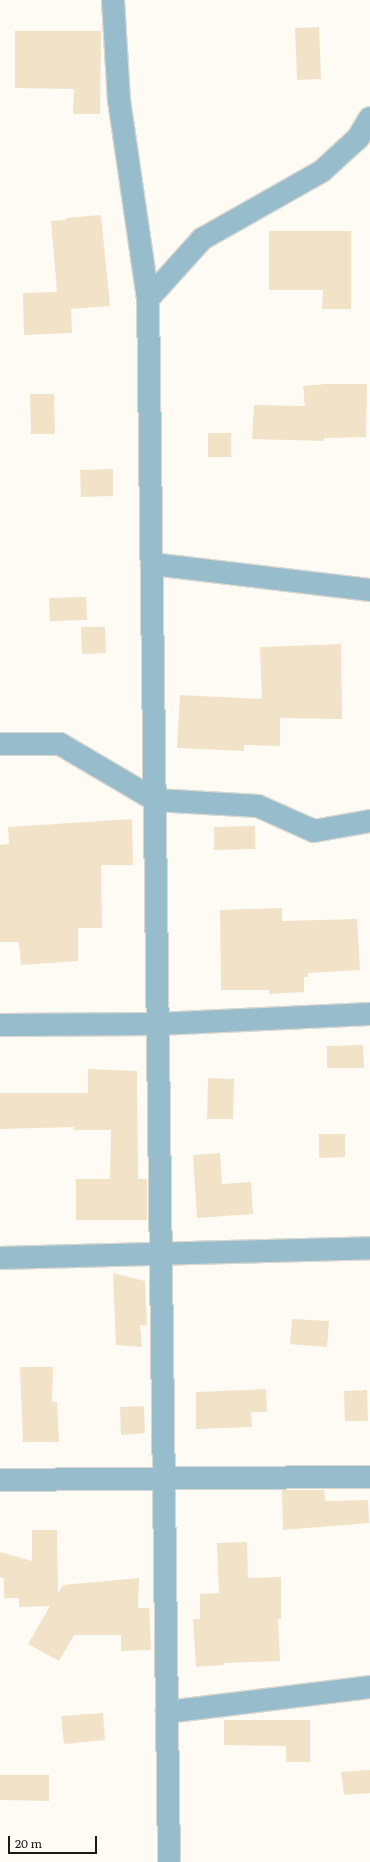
<!DOCTYPE html>
<style>
body{margin:0}
#map{position:relative;width:370px;height:1862px;overflow:hidden;background:#fefbf5;font-family:Literata,serif}
div>[style]{position:absolute}
[style*='--x']{left:calc(var(--x)*1px);top:calc(var(--y)*1px);width:calc(var(--w)*1px);rotate:calc(var(--a)*1deg)}
.building>*{inset:0;background:#f2e3c8}
.roads{filter:drop-shadow(1px 0 #dad7d0) drop-shadow(-1px 0 #dad7d0) drop-shadow(0 1px #dad7d0) drop-shadow(0 -1px #dad7d0)}
.minor>*{height:22px;margin:-11px;padding:0 11px;transform-origin:11px;border-radius:11px;background:#97bccb}
span{translate:-50% -50%;white-space:nowrap;text-align:center;line-height:1.15;-webkit-text-stroke:3.5px #fff;paint-order:stroke}
.scale{position:absolute;left:8px;top:1836px;width:89px;height:18px;box-sizing:border-box;border:2px solid #1e190f;border-top:0;padding-left:5px;font-size:12px;line-height:14px;white-space:nowrap;color:#1e190f;-webkit-text-stroke:3px #fff;paint-order:stroke}
</style>
<div id="map">
<div class="building">
<div style="clip-path:polygon(319px 27px,321px 79px,297px 80px,295px 28px)"></div>
<div style="clip-path:polygon(15px 31px,101px 31px,100px 114px,73px 114px,74px 89px,15px 88px)"></div>
<div style="clip-path:polygon(101px 215px,110px 306px,71px 309px,72px 333px,24px 335px,23px 293px,57px 292px,51px 221px,66px 220px,66px 218px)"></div>
<div style="clip-path:polygon(269px 231px,351px 231px,351px 309px,322px 309px,323px 290px,269px 290px)"></div>
<div style="clip-path:polygon(325px 384px,367px 384px,366px 437px,324px 438px,324px 441px,252px 439px,254px 405px,305px 406px,303px 386px)"></div>
<div style="clip-path:polygon(30px 394px,54px 394px,55px 434px,31px 434px)"></div>
<div style="clip-path:polygon(208px 433px,231px 433px,231px 457px,208px 457px)"></div>
<div style="clip-path:polygon(113px 469px,113px 496px,81px 497px,80px 470px)"></div>
<div style="clip-path:polygon(86px 597px,87px 620px,50px 621px,49px 598px)"></div>
<div style="clip-path:polygon(81px 627px,105px 627px,106px 653px,82px 654px)"></div>
<div style="clip-path:polygon(341px 644px,342px 719px,280px 718px,280px 746px,244px 745px,244px 751px,177px 748px,180px 695px,262px 699px,260px 647px)"></div>
<div style="clip-path:polygon(132px 819px,133px 865px,101px 865px,102px 928px,78px 928px,78px 961px,21px 965px,19px 942px,0 942px,0 845px,9px 844px,8px 827px)"></div>
<div style="clip-path:polygon(255px 826px,255px 849px,214px 850px,214px 827px)"></div>
<div style="clip-path:polygon(282px 908px,282px 921px,357px 919px,360px 970px,308px 973px,308px 977px,304px 977px,304px 992px,269px 994px,269px 990px,221px 990px,220px 910px)"></div>
<div style="clip-path:polygon(363px 1045px,364px 1068px,327px 1068px,327px 1046px)"></div>
<div style="clip-path:polygon(88px 1069px,137px 1071px,138px 1179px,147px 1179px,147px 1220px,76px 1220px,76px 1179px,110px 1179px,111px 1130px,74px 1130px,74px 1127px,0 1129px,0 1093px,88px 1093px)"></div>
<div style="clip-path:polygon(208px 1078px,234px 1079px,233px 1119px,207px 1119px)"></div>
<div style="clip-path:polygon(319px 1134px,345px 1134px,345px 1157px,319px 1158px)"></div>
<div style="clip-path:polygon(220px 1153px,222px 1184px,251px 1182px,253px 1214px,197px 1218px,193px 1155px)"></div>
<div style="clip-path:polygon(113px 1273px,145px 1281px,147px 1325px,140px 1325px,142px 1347px,116px 1345px)"></div>
<div style="clip-path:polygon(292px 1319px,329px 1321px,327px 1347px,290px 1344px)"></div>
<div style="clip-path:polygon(20px 1367px,53px 1367px,52px 1402px,57px 1402px,59px 1442px,23px 1442px)"></div>
<div style="clip-path:polygon(266px 1389px,267px 1412px,251px 1412px,252px 1427px,196px 1429px,196px 1392px)"></div>
<div style="clip-path:polygon(367px 1390px,368px 1421px,345px 1421px,344px 1391px)"></div>
<div style="clip-path:polygon(144px 1406px,145px 1433px,121px 1435px,120px 1407px)"></div>
<div style="clip-path:polygon(282px 1490px,324px 1490px,325px 1501px,368px 1500px,369px 1523px,283px 1530px)"></div>
<div style="clip-path:polygon(32px 1530px,57px 1530px,58px 1593px,63px 1585px,139px 1578px,138px 1608px,149px 1608px,151px 1650px,121px 1651px,121px 1635px,74px 1635px,59px 1661px,28px 1644px,50px 1606px,19px 1607px,19px 1598px,4px 1598px,4px 1578px,0 1577px,0 1552px,32px 1561px)"></div>
<div style="clip-path:polygon(247px 1542px,248px 1578px,281px 1577px,281px 1619px,278px 1619px,280px 1661px,224px 1663px,224px 1665px,196px 1667px,193px 1619px,200px 1619px,200px 1594px,219px 1593px,217px 1543px)"></div>
<div style="clip-path:polygon(103px 1713px,105px 1740px,64px 1744px,61px 1716px)"></div>
<div style="clip-path:polygon(224px 1720px,310px 1720px,310px 1762px,286px 1762px,286px 1746px,224px 1745px)"></div>
<div style="clip-path:polygon(370px 1770px,370px 1793px,344px 1795px,341px 1772px)"></div>
<div style="clip-path:polygon(0 1775px,49px 1775px,49px 1801px,0 1800px)"></div>
</div>
<div class="roads">
<div class="minor">
<div style="--x:113;--y:0;--w:100;--a:86.6"></div>
<div style="--x:119;--y:100;--w:201;--a:81.7"></div>
<div style="--x:148;--y:299;--w:1563;--a:89.23"></div>
<div style="--x:148;--y:299;--w:81;--a:-48"></div>
<div style="--x:202;--y:239;--w:138;--a:-29.5"></div>
<div style="--x:322;--y:171;--w:49;--a:-42.5"></div>
<div style="--x:358;--y:138;--w:23;--a:-59"></div>
<div style="--x:152;--y:564;--w:220;--a:6.8"></div>
<div style="--x:0;--y:744;--w:60;--a:0"></div>
<div style="--x:60;--y:744;--w:110;--a:30.5"></div>
<div style="--x:155;--y:800;--w:103;--a:3.3"></div>
<div style="--x:258;--y:806;--w:61;--a:24.1"></div>
<div style="--x:314;--y:831;--w:57;--a:-10.1"></div>
<div style="--x:0;--y:1025;--w:158;--a:-0.4"></div>
<div style="--x:158;--y:1024;--w:212;--a:-2.7"></div>
<div style="--x:0;--y:1258;--w:370;--a:-1.5"></div>
<div style="--x:0;--y:1480;--w:370;--a:-0.5"></div>
<div style="--x:167;--y:1712;--w:205;--a:-7"></div>
</div>
</div>
<div class="scale">20 m</div>
</div>
